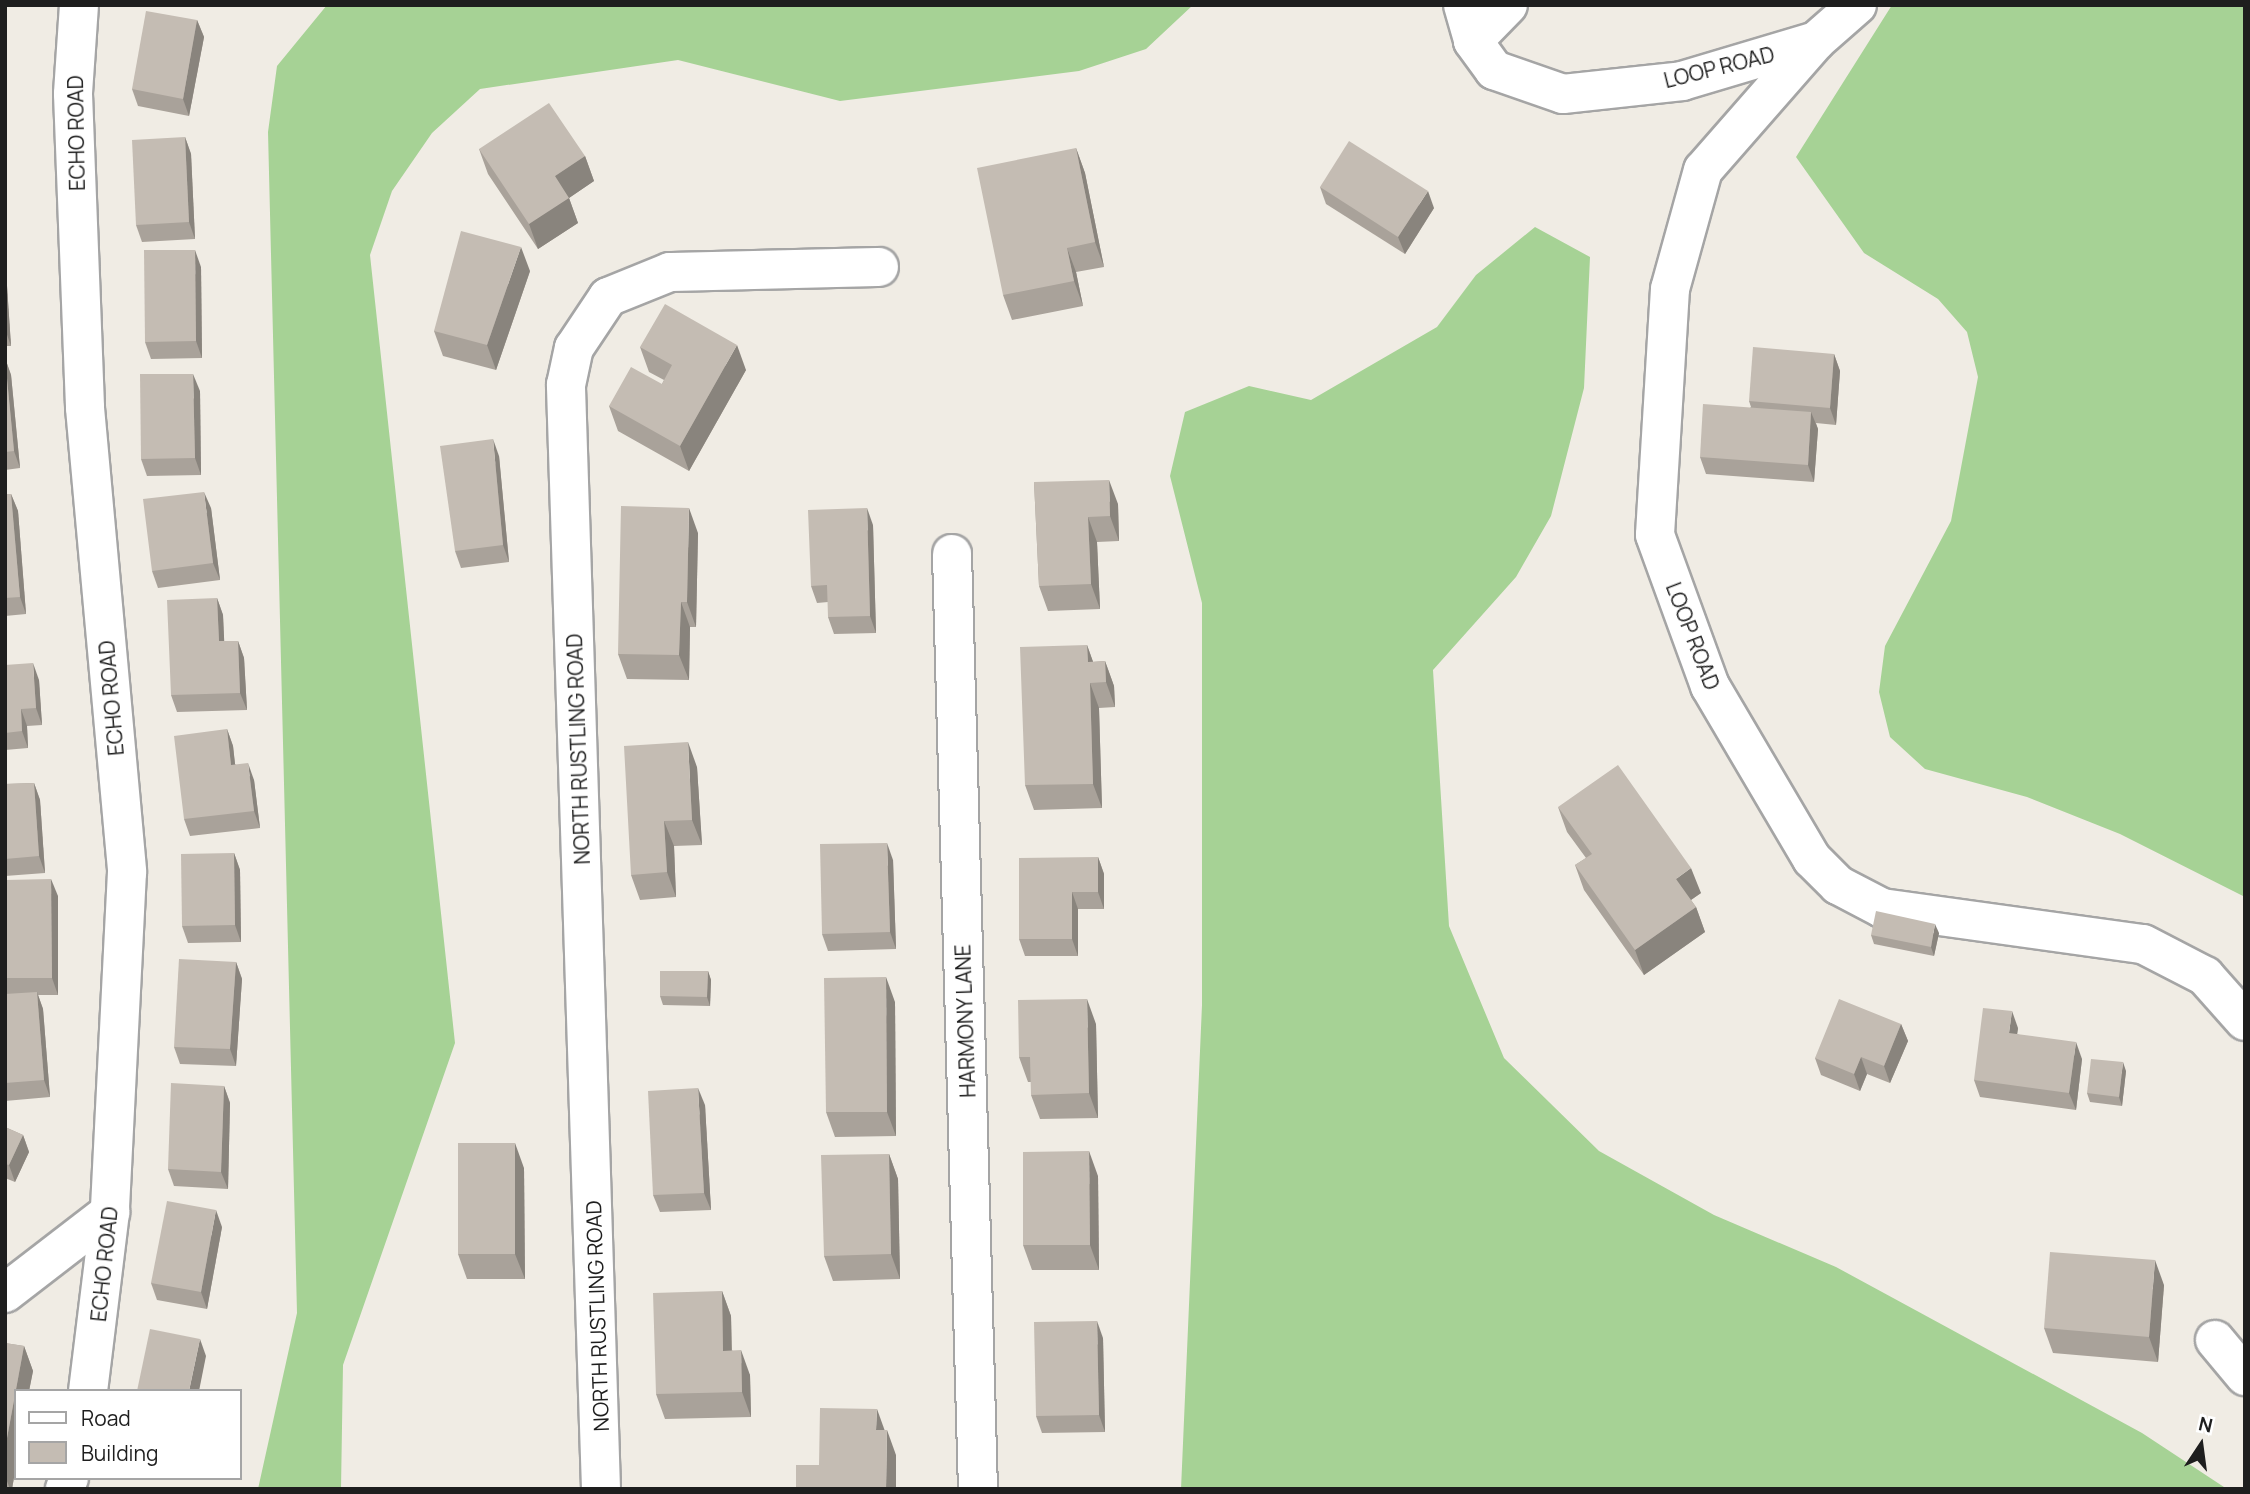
<!DOCTYPE html>
<style>
body{margin:0}
#map{position:relative;width:2250px;height:1494px;overflow:hidden;background:#f0ece4;font-family:Manrope,sans-serif}
div>[style]{position:absolute}
[style*='--x']{left:calc(var(--x)*1px);top:calc(var(--y)*1px);width:calc(var(--w)*1px);rotate:calc(var(--a)*1deg)}
.forest>*{inset:0;background:#a6d295}
.roads{filter:drop-shadow(2px 0 #a5a5a5) drop-shadow(-2px 0 #a5a5a5) drop-shadow(0 2px #a5a5a5) drop-shadow(0 -2px #a5a5a5)}
.minor>*{height:38px;margin:-19px;padding:0 19px;transform-origin:19px;border-radius:19px;background:#fff}
.wall>*{inset:0;background:#a9a29a}
.shaded-wall>*{inset:0;background:#89847d}
.building>*{inset:0;background:#c4bcb3}
span{translate:-50% -50%;white-space:nowrap;text-align:center;line-height:1.15;-webkit-text-stroke:5px #fff;paint-order:stroke}
.street-label{font-size:21px;color:#1e1e1e}
.frame{position:absolute;inset:0;border:7px solid #1e1e1e;pointer-events:none}
.legend{position:absolute;left:14px;top:1389px;width:228px;height:91px;box-sizing:border-box;background:#fff;border:2px solid #a5a5a5;margin:0;padding:9px 12px;list-style:none;font-size:21px;color:#1e1e1e}
.legend li{display:flex;align-items:center;gap:14px;height:35px}
.legend b{width:35px;border:2px solid #a5a5a5}
.north{position:absolute;left:2166px;top:1410px;width:70px;height:70px;-webkit-text-stroke:5px #fff;paint-order:stroke;rotate:13deg;font-size:19px;font-weight:700;line-height:28px;text-align:center;color:#1e1e1e}
.north::after{content:'';display:block;margin:auto;width:24px;height:32px;background:#1e1e1e;clip-path:polygon(50% 0,100% 100%,50% 72%,0 100%)}
</style>
<div id="map">
<div class="forest">
<div style="clip-path:polygon(327px 5px,1193px 5px,1146px 49px,1079px 71px,840px 101px,678px 60px,480px 89px,432px 133px,392px 191px,370px 255px,455px 1043px,343px 1365px,341px 1489px,258px 1489px,297px 1313px,268px 132px,277px 66px)"></div>
<div style="clip-path:polygon(1892px 5px,2245px 5px,2245px 897px,2120px 834px,2027px 797px,1925px 769px,1890px 737px,1879px 692px,1885px 646px,1951px 521px,1978px 377px,1967px 332px,1938px 299px,1864px 253px,1796px 157px)"></div>
<div style="clip-path:polygon(1535px 227px,1590px 257px,1584px 388px,1551px 516px,1516px 577px,1433px 670px,1449px 926px,1504px 1058px,1599px 1151px,1714px 1215px,1836px 1267px,2142px 1433px,2227px 1489px,1181px 1489px,1202px 1005px,1202px 603px,1170px 476px,1185px 412px,1249px 386px,1311px 400px,1437px 327px,1476px 275px)"></div>
</div>
<div class="roads">
<div class="minor">
<div style="--x:79;--y:5;--w:89;--a:93.9"></div>
<div style="--x:73;--y:94;--w:314;--a:87.8"></div>
<div style="--x:85;--y:408;--w:466;--a:84.8"></div>
<div style="--x:127;--y:872;--w:340;--a:92.9"></div>
<div style="--x:110;--y:1212;--w:180;--a:97"></div>
<div style="--x:1463;--y:5;--w:37;--a:74"></div>
<div style="--x:1473;--y:41;--w:36;--a:54"></div>
<div style="--x:1494;--y:70;--w:73;--a:19.2"></div>
<div style="--x:1563;--y:94;--w:120;--a:-6.2"></div>
<div style="--x:1682;--y:81;--w:140;--a:-16.6"></div>
<div style="--x:1857;--y:5;--w:55;--a:138.7"></div>
<div style="--x:1816;--y:41;--w:171;--a:131.2"></div>
<div style="--x:1703;--y:170;--w:123;--a:105.5"></div>
<div style="--x:1670;--y:289;--w:246;--a:93.5"></div>
<div style="--x:1655;--y:535;--w:161;--a:70"></div>
<div style="--x:1710;--y:686;--w:201;--a:59.5"></div>
<div style="--x:1812;--y:859;--w:37;--a:45"></div>
<div style="--x:1838;--y:885;--w:50;--a:27.6"></div>
<div style="--x:1882;--y:908;--w:263;--a:7.9"></div>
<div style="--x:2143;--y:944;--w:70;--a:27.3"></div>
<div style="--x:2205;--y:976;--w:60;--a:48.4"></div>
<div style="--x:1473;--y:41;--w:50;--a:-45.8"></div>
<div style="--x:952;--y:554;--w:935;--a:88.41"></div>
<div style="--x:5;--y:1293;--w:133;--a:-37.6"></div>
<div style="--x:2215;--y:1340;--w:47;--a:50.2"></div>
<div style="--x:65;--y:1489;--w:12;--a:-70"></div>
<div style="--x:601;--y:1489;--w:1105;--a:-91.82"></div>
<div style="--x:566;--y:385;--w:38;--a:-78"></div>
<div style="--x:574;--y:348;--w:61;--a:-56.3"></div>
<div style="--x:608;--y:297;--w:67;--a:-22"></div>
<div style="--x:670;--y:272;--w:209;--a:-1.4"></div>
</div>
</div>
<div class="wall">
<div style="clip-path:polygon(197px 20px,204px 37px,189px 116px,138px 106px,132px 89px)"></div>
<div style="clip-path:polygon(185px 137px,191px 154px,195px 239px,142px 242px,136px 225px)"></div>
<div style="clip-path:polygon(1076px 148px,1085px 173px,1104px 267px,1076px 272px,1083px 306px,1012px 320px,1003px 295px)"></div>
<div style="clip-path:polygon(479px 149px,585px 156px,594px 181px,569px 198px,578px 223px,538px 249px,488px 174px)"></div>
<div style="clip-path:polygon(1320px 187px,1434px 208px,1405px 254px,1326px 204px)"></div>
<div style="clip-path:polygon(5px 256px,11px 346px,5px 346px)"></div>
<div style="clip-path:polygon(201px 267px,202px 358px,151px 359px,145px 342px)"></div>
<div style="clip-path:polygon(530px 271px,496px 370px,443px 356px,434px 331px)"></div>
<div style="clip-path:polygon(640px 347px,746px 370px,689px 471px,618px 431px,609px 406px,662px 384px,664px 380px,649px 372px)"></div>
<div style="clip-path:polygon(1834px 354px,1840px 371px,1836px 425px,1816px 423px,1818px 429px,1814px 482px,1706px 474px,1700px 457px,1751px 407px,1749px 401px)"></div>
<div style="clip-path:polygon(5px 358px,11px 375px,20px 468px,5px 470px)"></div>
<div style="clip-path:polygon(200px 391px,201px 475px,147px 476px,141px 459px)"></div>
<div style="clip-path:polygon(499px 456px,509px 562px,461px 568px,455px 551px)"></div>
<div style="clip-path:polygon(1034px 482px,1118px 504px,1119px 541px,1097px 542px,1100px 609px,1048px 611px,1039px 586px)"></div>
<div style="clip-path:polygon(5px 494px,11px 494px,18px 511px,26px 614px,5px 616px)"></div>
<div style="clip-path:polygon(211px 508px,220px 580px,158px 588px,152px 571px)"></div>
<div style="clip-path:polygon(873px 525px,876px 633px,834px 634px,828px 617px,828px 602px,817px 603px,811px 586px)"></div>
<div style="clip-path:polygon(698px 533px,696px 627px,690px 627px,689px 680px,627px 679px,618px 654px)"></div>
<div style="clip-path:polygon(217px 598px,223px 615px,224px 641px,238px 641px,244px 658px,247px 710px,177px 712px,171px 695px)"></div>
<div style="clip-path:polygon(1087px 645px,1093px 662px,1105px 661px,1114px 686px,1115px 707px,1099px 708px,1102px 808px,1034px 810px,1025px 785px)"></div>
<div style="clip-path:polygon(5px 665px,39px 680px,42px 725px,27px 726px,28px 748px,5px 750px)"></div>
<div style="clip-path:polygon(227px 729px,233px 746px,235px 764px,254px 780px,260px 828px,190px 836px,184px 819px)"></div>
<div style="clip-path:polygon(697px 767px,702px 845px,674px 846px,676px 897px,640px 900px,631px 875px)"></div>
<div style="clip-path:polygon(34px 783px,40px 800px,45px 873px,5px 876px,5px 784px)"></div>
<div style="clip-path:polygon(1558px 807px,1701px 893px,1691px 900px,1696px 907px,1705px 932px,1644px 975px,1584px 890px,1575px 865px,1586px 858px,1567px 832px)"></div>
<div style="clip-path:polygon(234px 853px,240px 870px,241px 942px,188px 943px,182px 926px)"></div>
<div style="clip-path:polygon(1098px 857px,1104px 874px,1104px 909px,1078px 909px,1078px 956px,1025px 956px,1019px 939px)"></div>
<div style="clip-path:polygon(893px 860px,896px 949px,828px 951px,822px 934px)"></div>
<div style="clip-path:polygon(5px 880px,58px 896px,58px 995px,38px 995px,43px 1009px,50px 1097px,5px 1101px)"></div>
<div style="clip-path:polygon(1939px 933px,1934px 956px,1874px 944px,1871px 935px)"></div>
<div style="clip-path:polygon(236px 962px,242px 979px,236px 1066px,180px 1064px,174px 1047px)"></div>
<div style="clip-path:polygon(708px 971px,711px 980px,710px 1006px,663px 1005px,660px 996px)"></div>
<div style="clip-path:polygon(895px 1002px,896px 1136px,835px 1137px,826px 1112px)"></div>
<div style="clip-path:polygon(1096px 1024px,1098px 1118px,1040px 1119px,1031px 1095px,1031px 1082px,1028px 1082px,1019px 1057px)"></div>
<div style="clip-path:polygon(1901px 1024px,1908px 1041px,1890px 1083px,1867px 1074px,1860px 1091px,1821px 1075px,1815px 1058px)"></div>
<div style="clip-path:polygon(2018px 1028px,2017px 1034px,2082px 1059px,2076px 1110px,1980px 1097px,1974px 1080px)"></div>
<div style="clip-path:polygon(2126px 1071px,2122px 1106px,2090px 1102px,2087px 1093px)"></div>
<div style="clip-path:polygon(224px 1086px,230px 1103px,228px 1189px,174px 1186px,168px 1169px)"></div>
<div style="clip-path:polygon(705px 1105px,711px 1210px,660px 1212px,653px 1195px)"></div>
<div style="clip-path:polygon(5px 1127px,23px 1135px,29px 1152px,15px 1182px,5px 1178px)"></div>
<div style="clip-path:polygon(889px 1154px,898px 1179px,900px 1279px,833px 1281px,824px 1256px)"></div>
<div style="clip-path:polygon(524px 1168px,525px 1279px,467px 1279px,458px 1254px)"></div>
<div style="clip-path:polygon(1098px 1176px,1099px 1270px,1032px 1270px,1023px 1245px)"></div>
<div style="clip-path:polygon(222px 1227px,207px 1309px,157px 1300px,151px 1283px)"></div>
<div style="clip-path:polygon(2164px 1285px,2158px 1362px,2053px 1353px,2044px 1328px)"></div>
<div style="clip-path:polygon(722px 1291px,731px 1316px,732px 1350px,750px 1375px,751px 1417px,665px 1419px,656px 1394px)"></div>
<div style="clip-path:polygon(1103px 1338px,1105px 1432px,1042px 1433px,1036px 1416px)"></div>
<div style="clip-path:polygon(5px 1343px,24px 1346px,33px 1371px,29px 1391px,16px 1391px,16px 1466px,12px 1489px,5px 1489px)"></div>
</div>
<div class="shaded-wall">
<div style="clip-path:polygon(197px 20px,204px 37px,189px 116px,183px 99px)"></div>
<div style="clip-path:polygon(185px 137px,191px 154px,195px 239px,189px 222px)"></div>
<div style="clip-path:polygon(1076px 148px,1085px 173px,1104px 267px,1095px 242px)"></div>
<div style="clip-path:polygon(585px 156px,594px 181px,569px 198px,578px 223px,538px 249px,529px 224px,555px 176px)"></div>
<div style="clip-path:polygon(1428px 191px,1434px 208px,1405px 254px,1398px 237px)"></div>
<div style="clip-path:polygon(521px 247px,530px 271px,496px 370px,487px 345px)"></div>
<div style="clip-path:polygon(1067px 248px,1076px 272px,1083px 306px,1074px 281px)"></div>
<div style="clip-path:polygon(195px 250px,201px 267px,202px 358px,196px 341px)"></div>
<div style="clip-path:polygon(5px 256px,11px 346px,5px 329px)"></div>
<div style="clip-path:polygon(737px 345px,746px 370px,689px 471px,680px 446px)"></div>
<div style="clip-path:polygon(1834px 354px,1840px 371px,1836px 425px,1830px 408px)"></div>
<div style="clip-path:polygon(5px 358px,11px 375px,20px 468px,14px 451px)"></div>
<div style="clip-path:polygon(193px 374px,200px 391px,201px 475px,195px 458px)"></div>
<div style="clip-path:polygon(1811px 412px,1818px 429px,1814px 482px,1808px 465px)"></div>
<div style="clip-path:polygon(493px 439px,499px 456px,509px 562px,503px 545px)"></div>
<div style="clip-path:polygon(1109px 480px,1118px 504px,1119px 541px,1110px 516px)"></div>
<div style="clip-path:polygon(204px 492px,211px 508px,220px 580px,213px 563px)"></div>
<div style="clip-path:polygon(11px 494px,18px 511px,26px 614px,20px 597px)"></div>
<div style="clip-path:polygon(689px 508px,698px 533px,696px 627px,687px 602px)"></div>
<div style="clip-path:polygon(867px 508px,873px 525px,876px 633px,870px 616px)"></div>
<div style="clip-path:polygon(1088px 517px,1097px 542px,1100px 609px,1091px 584px)"></div>
<div style="clip-path:polygon(217px 598px,223px 615px,225px 658px,219px 641px)"></div>
<div style="clip-path:polygon(681px 602px,690px 627px,689px 680px,679px 655px)"></div>
<div style="clip-path:polygon(238px 641px,244px 658px,247px 710px,240px 693px)"></div>
<div style="clip-path:polygon(1087px 645px,1096px 670px,1088px 662px)"></div>
<div style="clip-path:polygon(1105px 661px,1114px 686px,1115px 707px,1106px 682px)"></div>
<div style="clip-path:polygon(33px 663px,39px 680px,42px 725px,36px 708px)"></div>
<div style="clip-path:polygon(1090px 683px,1099px 708px,1102px 808px,1093px 784px)"></div>
<div style="clip-path:polygon(21px 709px,27px 726px,28px 748px,22px 731px)"></div>
<div style="clip-path:polygon(227px 729px,233px 746px,237px 782px,231px 765px)"></div>
<div style="clip-path:polygon(688px 742px,697px 767px,702px 845px,692px 820px)"></div>
<div style="clip-path:polygon(248px 763px,254px 780px,260px 828px,254px 811px)"></div>
<div style="clip-path:polygon(34px 783px,40px 800px,45px 873px,39px 856px)"></div>
<div style="clip-path:polygon(664px 821px,674px 846px,676px 897px,667px 872px)"></div>
<div style="clip-path:polygon(887px 843px,893px 860px,896px 949px,890px 932px)"></div>
<div style="clip-path:polygon(234px 853px,240px 870px,241px 942px,235px 925px)"></div>
<div style="clip-path:polygon(1098px 857px,1104px 874px,1104px 909px,1098px 892px)"></div>
<div style="clip-path:polygon(1691px 868px,1701px 893px,1685px 904px,1676px 879px)"></div>
<div style="clip-path:polygon(51px 879px,58px 896px,58px 995px,52px 978px)"></div>
<div style="clip-path:polygon(1072px 892px,1078px 909px,1078px 956px,1072px 939px)"></div>
<div style="clip-path:polygon(1696px 907px,1705px 932px,1644px 975px,1635px 950px)"></div>
<div style="clip-path:polygon(1935px 924px,1939px 933px,1934px 956px,1931px 947px)"></div>
<div style="clip-path:polygon(236px 962px,242px 979px,236px 1066px,230px 1049px)"></div>
<div style="clip-path:polygon(708px 971px,711px 980px,710px 1006px,707px 997px)"></div>
<div style="clip-path:polygon(886px 977px,895px 1002px,896px 1136px,887px 1112px)"></div>
<div style="clip-path:polygon(37px 992px,43px 1009px,50px 1097px,44px 1080px)"></div>
<div style="clip-path:polygon(1087px 999px,1096px 1024px,1098px 1118px,1089px 1093px)"></div>
<div style="clip-path:polygon(2012px 1011px,2018px 1028px,2015px 1050px,2009px 1033px)"></div>
<div style="clip-path:polygon(1901px 1024px,1908px 1041px,1890px 1083px,1884px 1066px)"></div>
<div style="clip-path:polygon(2076px 1042px,2082px 1059px,2076px 1110px,2069px 1093px)"></div>
<div style="clip-path:polygon(1861px 1057px,1867px 1074px,1860px 1091px,1854px 1074px)"></div>
<div style="clip-path:polygon(2123px 1062px,2126px 1071px,2122px 1106px,2119px 1097px)"></div>
<div style="clip-path:polygon(224px 1086px,230px 1103px,228px 1189px,221px 1172px)"></div>
<div style="clip-path:polygon(698px 1088px,705px 1105px,711px 1210px,704px 1193px)"></div>
<div style="clip-path:polygon(23px 1135px,29px 1152px,15px 1182px,9px 1165px)"></div>
<div style="clip-path:polygon(515px 1143px,524px 1168px,525px 1279px,515px 1254px)"></div>
<div style="clip-path:polygon(1089px 1151px,1098px 1176px,1099px 1270px,1090px 1245px)"></div>
<div style="clip-path:polygon(889px 1154px,898px 1179px,900px 1279px,891px 1254px)"></div>
<div style="clip-path:polygon(216px 1210px,222px 1227px,207px 1309px,201px 1292px)"></div>
<div style="clip-path:polygon(2155px 1260px,2164px 1285px,2158px 1362px,2149px 1337px)"></div>
<div style="clip-path:polygon(722px 1291px,731px 1316px,732px 1376px,723px 1351px)"></div>
<div style="clip-path:polygon(1097px 1321px,1103px 1338px,1105px 1432px,1099px 1415px)"></div>
<div style="clip-path:polygon(200px 1339px,206px 1356px,199px 1391px,189px 1391px)"></div>
<div style="clip-path:polygon(24px 1346px,33px 1371px,29px 1391px,16px 1391px,16px 1466px,12px 1489px,10px 1489px,5px 1476px,5px 1449px)"></div>
<div style="clip-path:polygon(741px 1350px,750px 1375px,751px 1417px,742px 1392px)"></div>
<div style="clip-path:polygon(877px 1409px,886px 1434px,876px 1430px)"></div>
<div style="clip-path:polygon(887px 1430px,896px 1455px,896px 1489px,886px 1489px)"></div>
</div>
<div class="building">
<div style="clip-path:polygon(146px 11px,197px 20px,183px 99px,132px 89px)"></div>
<div style="clip-path:polygon(549px 103px,585px 156px,555px 176px,569px 198px,529px 224px,479px 149px)"></div>
<div style="clip-path:polygon(185px 137px,189px 222px,136px 225px,132px 140px)"></div>
<div style="clip-path:polygon(1349px 141px,1428px 191px,1398px 237px,1320px 187px)"></div>
<div style="clip-path:polygon(1076px 148px,1095px 242px,1067px 248px,1074px 281px,1003px 295px,977px 168px)"></div>
<div style="clip-path:polygon(461px 231px,521px 247px,487px 345px,434px 331px)"></div>
<div style="clip-path:polygon(144px 250px,195px 250px,196px 341px,145px 342px)"></div>
<div style="clip-path:polygon(665px 304px,737px 345px,680px 446px,609px 406px,631px 367px,662px 384px,672px 365px,640px 347px)"></div>
<div style="clip-path:polygon(1753px 347px,1834px 354px,1830px 408px,1749px 401px)"></div>
<div style="clip-path:polygon(5px 358px,14px 451px,5px 452px)"></div>
<div style="clip-path:polygon(140px 374px,193px 374px,195px 458px,141px 459px)"></div>
<div style="clip-path:polygon(1703px 404px,1811px 412px,1808px 465px,1700px 457px)"></div>
<div style="clip-path:polygon(493px 439px,503px 545px,455px 551px,440px 446px)"></div>
<div style="clip-path:polygon(1109px 480px,1110px 516px,1088px 517px,1091px 584px,1039px 586px,1034px 482px)"></div>
<div style="clip-path:polygon(204px 492px,213px 563px,152px 571px,143px 499px)"></div>
<div style="clip-path:polygon(5px 494px,11px 494px,20px 597px,5px 598px)"></div>
<div style="clip-path:polygon(621px 506px,689px 508px,687px 602px,681px 602px,679px 655px,618px 654px)"></div>
<div style="clip-path:polygon(867px 508px,870px 616px,828px 617px,827px 585px,811px 586px,808px 510px)"></div>
<div style="clip-path:polygon(217px 598px,219px 641px,238px 641px,240px 693px,171px 695px,167px 600px)"></div>
<div style="clip-path:polygon(1087px 645px,1088px 662px,1105px 661px,1106px 682px,1090px 683px,1093px 784px,1025px 785px,1020px 647px)"></div>
<div style="clip-path:polygon(33px 663px,36px 708px,21px 709px,22px 731px,5px 733px,5px 665px)"></div>
<div style="clip-path:polygon(227px 729px,231px 765px,248px 763px,254px 811px,184px 819px,174px 736px)"></div>
<div style="clip-path:polygon(688px 742px,692px 820px,664px 821px,667px 872px,631px 875px,624px 746px)"></div>
<div style="clip-path:polygon(1618px 765px,1691px 868px,1676px 879px,1696px 907px,1635px 950px,1575px 865px,1592px 854px,1558px 807px)"></div>
<div style="clip-path:polygon(34px 783px,39px 856px,5px 859px,5px 784px)"></div>
<div style="clip-path:polygon(887px 843px,890px 932px,822px 934px,820px 844px)"></div>
<div style="clip-path:polygon(234px 853px,235px 925px,182px 926px,181px 854px)"></div>
<div style="clip-path:polygon(1098px 857px,1098px 892px,1072px 892px,1072px 939px,1019px 939px,1019px 858px)"></div>
<div style="clip-path:polygon(51px 879px,52px 978px,5px 978px,5px 880px)"></div>
<div style="clip-path:polygon(1876px 911px,1935px 924px,1931px 947px,1871px 935px)"></div>
<div style="clip-path:polygon(179px 959px,236px 962px,230px 1049px,174px 1047px)"></div>
<div style="clip-path:polygon(660px 971px,708px 971px,707px 997px,660px 996px)"></div>
<div style="clip-path:polygon(886px 977px,887px 1112px,826px 1112px,824px 978px)"></div>
<div style="clip-path:polygon(37px 992px,44px 1080px,5px 1083px,5px 994px)"></div>
<div style="clip-path:polygon(1087px 999px,1089px 1093px,1031px 1095px,1030px 1057px,1019px 1057px,1018px 1000px)"></div>
<div style="clip-path:polygon(1839px 999px,1901px 1024px,1884px 1066px,1861px 1057px,1854px 1074px,1815px 1058px)"></div>
<div style="clip-path:polygon(1983px 1008px,2012px 1011px,2009px 1033px,2076px 1042px,2069px 1093px,1974px 1080px)"></div>
<div style="clip-path:polygon(2091px 1059px,2123px 1062px,2119px 1097px,2087px 1093px)"></div>
<div style="clip-path:polygon(171px 1083px,224px 1086px,221px 1172px,168px 1169px)"></div>
<div style="clip-path:polygon(698px 1088px,704px 1193px,653px 1195px,648px 1091px)"></div>
<div style="clip-path:polygon(5px 1127px,23px 1135px,9px 1165px,5px 1164px)"></div>
<div style="clip-path:polygon(458px 1143px,515px 1143px,515px 1254px,458px 1254px)"></div>
<div style="clip-path:polygon(1089px 1151px,1090px 1245px,1023px 1245px,1023px 1152px)"></div>
<div style="clip-path:polygon(889px 1154px,891px 1254px,824px 1256px,821px 1155px)"></div>
<div style="clip-path:polygon(167px 1201px,216px 1210px,201px 1292px,151px 1283px)"></div>
<div style="clip-path:polygon(2050px 1252px,2155px 1260px,2149px 1337px,2044px 1328px)"></div>
<div style="clip-path:polygon(722px 1291px,723px 1351px,741px 1350px,742px 1392px,656px 1394px,653px 1293px)"></div>
<div style="clip-path:polygon(1097px 1321px,1099px 1415px,1036px 1416px,1034px 1322px)"></div>
<div style="clip-path:polygon(150px 1329px,200px 1339px,189px 1391px,137px 1391px)"></div>
<div style="clip-path:polygon(5px 1343px,24px 1346px,5px 1449px)"></div>
<div style="clip-path:polygon(820px 1408px,877px 1409px,876px 1430px,887px 1430px,886px 1489px,796px 1489px,796px 1465px,819px 1465px)"></div>
</div>
<div class="street-label">
<span style="left:1719px;top:67px;rotate:-14deg">LOOP ROAD</span>
<span style="left:76px;top:133px;rotate:-91deg">ECHO ROAD</span>
<span style="left:1693px;top:636px;rotate:69deg">LOOP ROAD</span>
<span style="left:111px;top:698px;rotate:-95deg">ECHO ROAD</span>
<span style="left:578px;top:749px;rotate:-92deg">NORTH RUSTLING ROAD</span>
<span style="left:965px;top:1021px;rotate:-92deg">HARMONY LANE</span>
<span style="left:104px;top:1264px;rotate:-84deg">ECHO ROAD</span>
<span style="left:597px;top:1316px;rotate:-92deg">NORTH RUSTLING ROAD</span>
</div>
<div class="frame"></div>
<ul class="legend">
<li><b style="height:9px;background:#fff"></b>Road</li>
<li><b style="height:19px;background:#c4bcb3"></b>Building</li>
</ul>
<div class="north">N</div>
</div>
